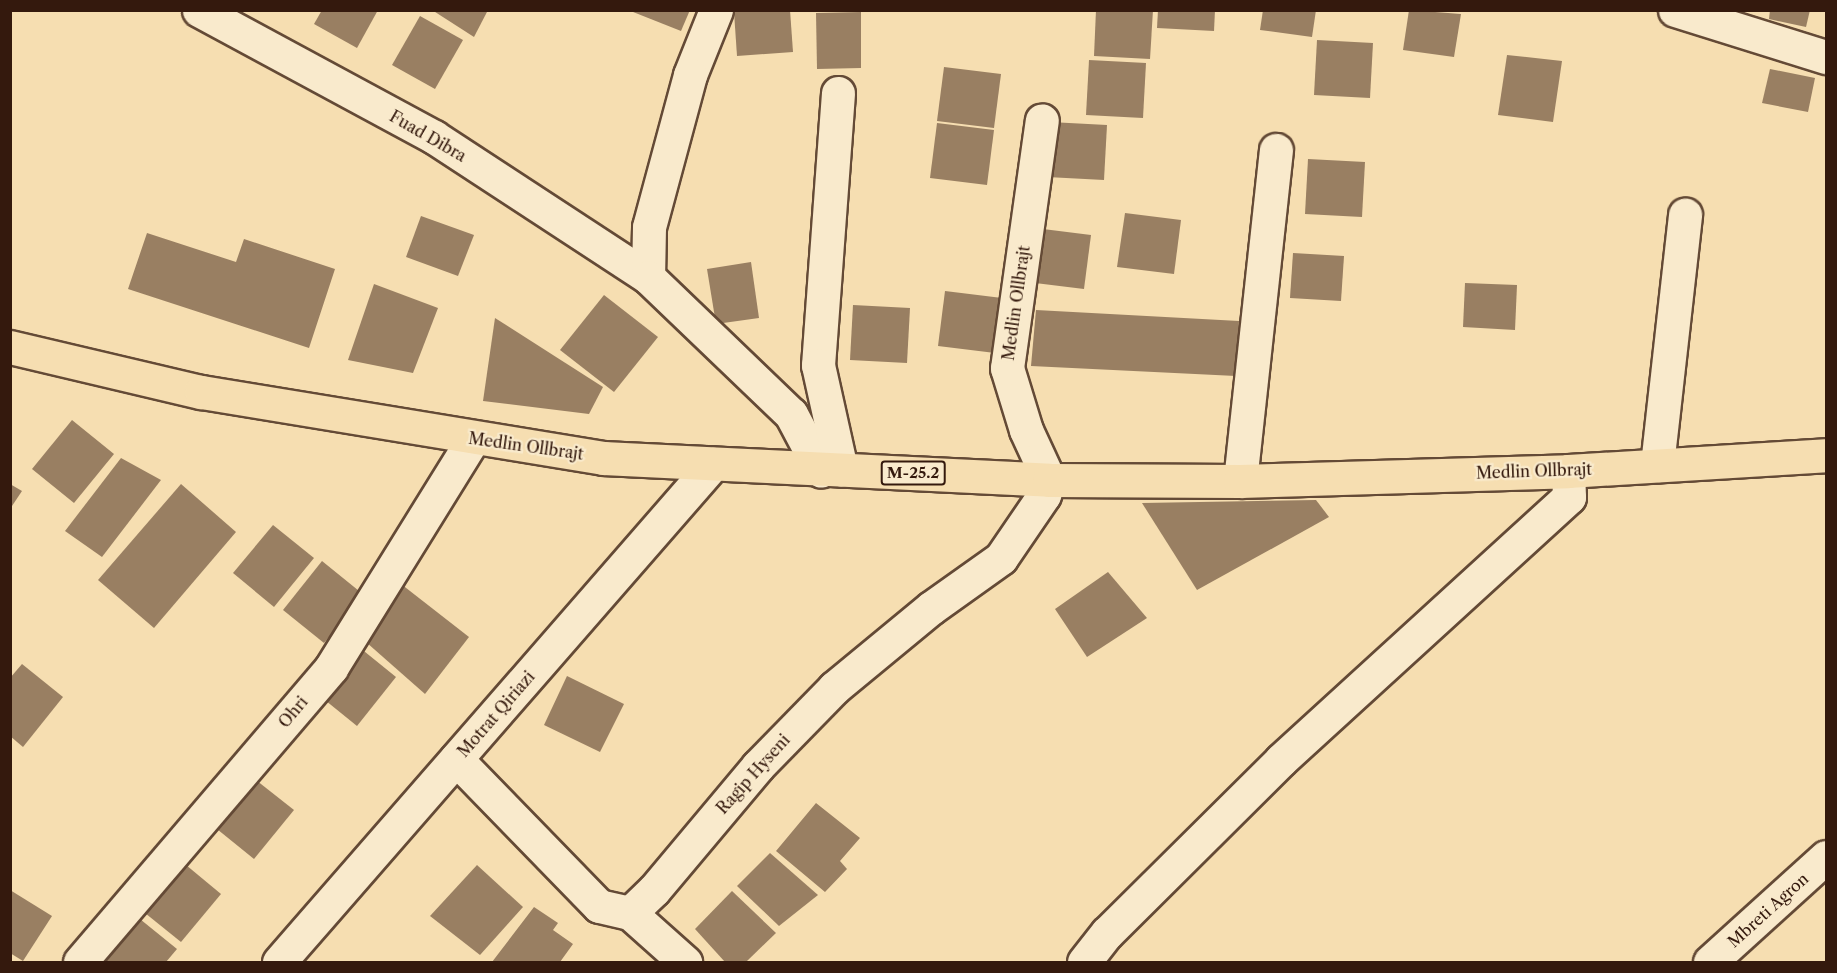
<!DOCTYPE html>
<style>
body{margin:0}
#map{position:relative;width:1837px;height:973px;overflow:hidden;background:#f6deb1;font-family:"Libre Caslon Text",serif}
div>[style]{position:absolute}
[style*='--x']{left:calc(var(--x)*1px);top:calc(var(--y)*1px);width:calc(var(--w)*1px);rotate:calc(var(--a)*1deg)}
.building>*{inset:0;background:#997f62}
.roads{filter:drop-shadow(2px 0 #644a36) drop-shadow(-2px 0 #644a36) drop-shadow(0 2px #644a36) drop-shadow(0 -2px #644a36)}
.street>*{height:33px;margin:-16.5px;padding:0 16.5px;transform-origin:16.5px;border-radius:16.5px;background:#f9eacc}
.primary>*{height:33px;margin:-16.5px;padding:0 16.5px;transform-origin:16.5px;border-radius:16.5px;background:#f6deb1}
span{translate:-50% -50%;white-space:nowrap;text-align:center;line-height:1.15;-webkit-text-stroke:4.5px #f9eacc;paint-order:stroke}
.shield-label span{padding:2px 4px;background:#f9eacc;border:2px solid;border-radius:4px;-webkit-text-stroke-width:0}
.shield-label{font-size:15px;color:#34190d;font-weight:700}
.street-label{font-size:16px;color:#34190d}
.frame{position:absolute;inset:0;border:12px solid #34190d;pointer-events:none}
</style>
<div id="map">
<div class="building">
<div style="clip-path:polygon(322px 10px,378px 10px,357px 48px,314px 24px)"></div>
<div style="clip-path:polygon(432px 10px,488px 10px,474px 37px)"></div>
<div style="clip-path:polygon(628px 10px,690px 10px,681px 31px)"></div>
<div style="clip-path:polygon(790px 10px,793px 52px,737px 56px,734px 12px)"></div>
<div style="clip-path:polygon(1096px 10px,1153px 10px,1150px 59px,1094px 56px)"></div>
<div style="clip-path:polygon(1158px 10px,1215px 10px,1214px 31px,1157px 28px)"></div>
<div style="clip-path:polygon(1263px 10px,1316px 10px,1312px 37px,1260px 30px)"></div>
<div style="clip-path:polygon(1409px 10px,1461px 14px,1454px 57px,1403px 50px)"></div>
<div style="clip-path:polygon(1770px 10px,1810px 10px,1806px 27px,1769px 19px)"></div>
<div style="clip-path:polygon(861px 12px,861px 68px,817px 69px,816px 13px)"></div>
<div style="clip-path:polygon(420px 16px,463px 40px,435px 89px,392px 65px)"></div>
<div style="clip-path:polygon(1317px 40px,1373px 43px,1370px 98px,1314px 95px)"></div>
<div style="clip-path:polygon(1507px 55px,1562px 61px,1553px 122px,1498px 115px)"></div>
<div style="clip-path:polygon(1089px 60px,1146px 63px,1143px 118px,1086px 115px)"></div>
<div style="clip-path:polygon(944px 67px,1001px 74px,994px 128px,937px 121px)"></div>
<div style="clip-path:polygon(1770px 69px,1815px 78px,1808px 112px,1762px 103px)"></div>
<div style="clip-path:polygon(1050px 122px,1107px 125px,1104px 180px,1047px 177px)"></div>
<div style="clip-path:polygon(937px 123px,994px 130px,987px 185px,930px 178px)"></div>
<div style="clip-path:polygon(1308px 159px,1365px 162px,1362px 217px,1305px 214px)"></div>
<div style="clip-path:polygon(1125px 213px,1181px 220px,1174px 274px,1117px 267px)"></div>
<div style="clip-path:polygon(421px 216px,474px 235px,458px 276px,406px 257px)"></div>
<div style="clip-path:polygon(1035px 228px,1091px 235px,1084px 289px,1027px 282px)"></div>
<div style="clip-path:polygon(147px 233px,236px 262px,244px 239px,335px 269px,309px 348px,128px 289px)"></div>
<div style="clip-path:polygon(1293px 253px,1344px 256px,1341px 301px,1290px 298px)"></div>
<div style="clip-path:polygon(751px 262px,759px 318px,716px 324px,707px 269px)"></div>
<div style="clip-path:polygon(1465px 283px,1517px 285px,1515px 330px,1463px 327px)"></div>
<div style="clip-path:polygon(374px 284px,438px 308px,413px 373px,348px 360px)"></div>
<div style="clip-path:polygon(945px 291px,1002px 298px,995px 353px,938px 346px)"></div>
<div style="clip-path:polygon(604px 295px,658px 337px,614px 392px,560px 350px)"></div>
<div style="clip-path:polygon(853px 305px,910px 308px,907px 363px,850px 360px)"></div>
<div style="clip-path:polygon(1036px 310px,1239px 321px,1236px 376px,1031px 366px)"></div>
<div style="clip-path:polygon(495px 318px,603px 387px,589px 414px,483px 401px)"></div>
<div style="clip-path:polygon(72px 420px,114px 454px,74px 503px,32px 469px)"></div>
<div style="clip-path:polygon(121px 458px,161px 480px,102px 557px,65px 531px)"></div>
<div style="clip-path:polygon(10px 484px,22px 491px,10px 509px)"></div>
<div style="clip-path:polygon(181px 484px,236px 532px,154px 628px,98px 580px)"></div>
<div style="clip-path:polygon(1316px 500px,1329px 517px,1197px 590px,1142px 503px)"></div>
<div style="clip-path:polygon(273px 525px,314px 558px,274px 607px,233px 573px)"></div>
<div style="clip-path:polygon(322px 561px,364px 595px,324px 643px,283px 610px)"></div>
<div style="clip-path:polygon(1108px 572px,1147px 618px,1087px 657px,1055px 609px)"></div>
<div style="clip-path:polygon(401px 584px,469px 637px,425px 694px,358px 635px)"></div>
<div style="clip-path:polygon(354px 643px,396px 677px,357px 726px,315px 692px)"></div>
<div style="clip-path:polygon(22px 664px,63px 697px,23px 747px,10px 736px,10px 678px)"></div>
<div style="clip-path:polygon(567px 676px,624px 704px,600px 752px,544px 725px)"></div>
<div style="clip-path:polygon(252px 777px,294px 810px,254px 859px,212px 825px)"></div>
<div style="clip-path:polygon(816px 803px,860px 838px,840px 861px,847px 869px,825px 892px,776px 851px)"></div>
<div style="clip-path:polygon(770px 853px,818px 895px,779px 926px,737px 886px)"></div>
<div style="clip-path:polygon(180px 860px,221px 894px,181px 942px,140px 909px)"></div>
<div style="clip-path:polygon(477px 865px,523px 907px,480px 955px,430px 916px)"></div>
<div style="clip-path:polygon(10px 890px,52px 916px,23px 961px,10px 953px)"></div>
<div style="clip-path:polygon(732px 891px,776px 933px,746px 962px,725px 962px,695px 929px)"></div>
<div style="clip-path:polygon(534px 907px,558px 923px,553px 930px,573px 944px,560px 962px,492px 962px)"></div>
<div style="clip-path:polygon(135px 915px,177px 949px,166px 962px,97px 962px)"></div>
</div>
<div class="roads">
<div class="street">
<div style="--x:199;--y:10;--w:267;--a:28.4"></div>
<div style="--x:434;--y:137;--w:256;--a:33.2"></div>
<div style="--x:716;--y:10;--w:70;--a:111.8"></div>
<div style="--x:690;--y:75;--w:157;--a:105.1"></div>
<div style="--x:649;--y:227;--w:50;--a:91.1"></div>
<div style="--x:648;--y:277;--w:198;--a:43.8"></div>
<div style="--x:791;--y:414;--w:64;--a:62.2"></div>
<div style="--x:1675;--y:10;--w:158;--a:17.3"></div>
<div style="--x:838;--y:93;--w:273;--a:94.2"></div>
<div style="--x:818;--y:365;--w:107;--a:77.5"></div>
<div style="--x:1657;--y:465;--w:252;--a:-83.6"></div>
<div style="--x:1240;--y:481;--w:333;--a:-83.8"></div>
<div style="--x:456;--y:759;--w:205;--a:45.8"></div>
<div style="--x:599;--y:906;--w:32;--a:13"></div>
<div style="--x:630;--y:913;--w:33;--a:-44"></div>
<div style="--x:654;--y:890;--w:162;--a:-50"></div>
<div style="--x:758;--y:766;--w:109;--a:-45.7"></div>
<div style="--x:834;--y:688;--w:126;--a:-39.5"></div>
<div style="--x:931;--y:608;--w:86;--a:-35.5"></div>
<div style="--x:1001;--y:558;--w:76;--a:-55.7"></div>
<div style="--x:1044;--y:495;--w:16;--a:-72"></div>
<div style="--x:1049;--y:480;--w:55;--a:-114.7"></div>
<div style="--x:1026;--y:430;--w:65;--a:-107"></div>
<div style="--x:1007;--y:368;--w:250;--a:-82"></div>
<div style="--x:630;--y:913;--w:74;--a:41.7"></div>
<div style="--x:80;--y:962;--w:387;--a:-49.5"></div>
<div style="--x:331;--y:668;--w:269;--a:-58.2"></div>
<div style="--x:279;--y:962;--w:661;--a:-48.93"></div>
<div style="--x:1084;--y:962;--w:37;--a:-52"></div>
<div style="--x:1107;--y:933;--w:245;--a:-44.8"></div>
<div style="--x:1281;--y:760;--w:390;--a:-42.4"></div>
<div style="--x:1569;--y:497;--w:26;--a:-92"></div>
<div style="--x:1710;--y:962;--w:156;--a:-42.2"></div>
</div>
<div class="primary">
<div style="--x:10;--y:347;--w:196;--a:13.3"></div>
<div style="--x:201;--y:392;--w:407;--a:9.3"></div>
<div style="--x:603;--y:458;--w:447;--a:2.8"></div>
<div style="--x:1049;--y:480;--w:191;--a:0.3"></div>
<div style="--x:1240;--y:481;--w:328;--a:-1.7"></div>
<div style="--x:1568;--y:471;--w:258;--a:-3.5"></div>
</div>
</div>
<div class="shield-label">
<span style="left:913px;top:473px">M-25.2</span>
</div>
<div class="street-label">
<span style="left:428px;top:136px;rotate:30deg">Fuad Dibra</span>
<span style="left:1016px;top:303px;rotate:-82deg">Medlin Ollbrajt</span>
<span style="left:526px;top:446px;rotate:8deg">Medlin Ollbrajt</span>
<span style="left:1534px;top:471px;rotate:-2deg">Medlin Ollbrajt</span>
<span style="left:293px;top:712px;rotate:-50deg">Ohri</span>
<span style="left:496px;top:714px;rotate:-49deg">Motrat Qiriazi</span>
<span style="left:753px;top:774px;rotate:-48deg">Ragip Hyseni</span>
<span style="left:1768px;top:910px;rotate:-42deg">Mbreti Agron</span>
</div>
<div class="frame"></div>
</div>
